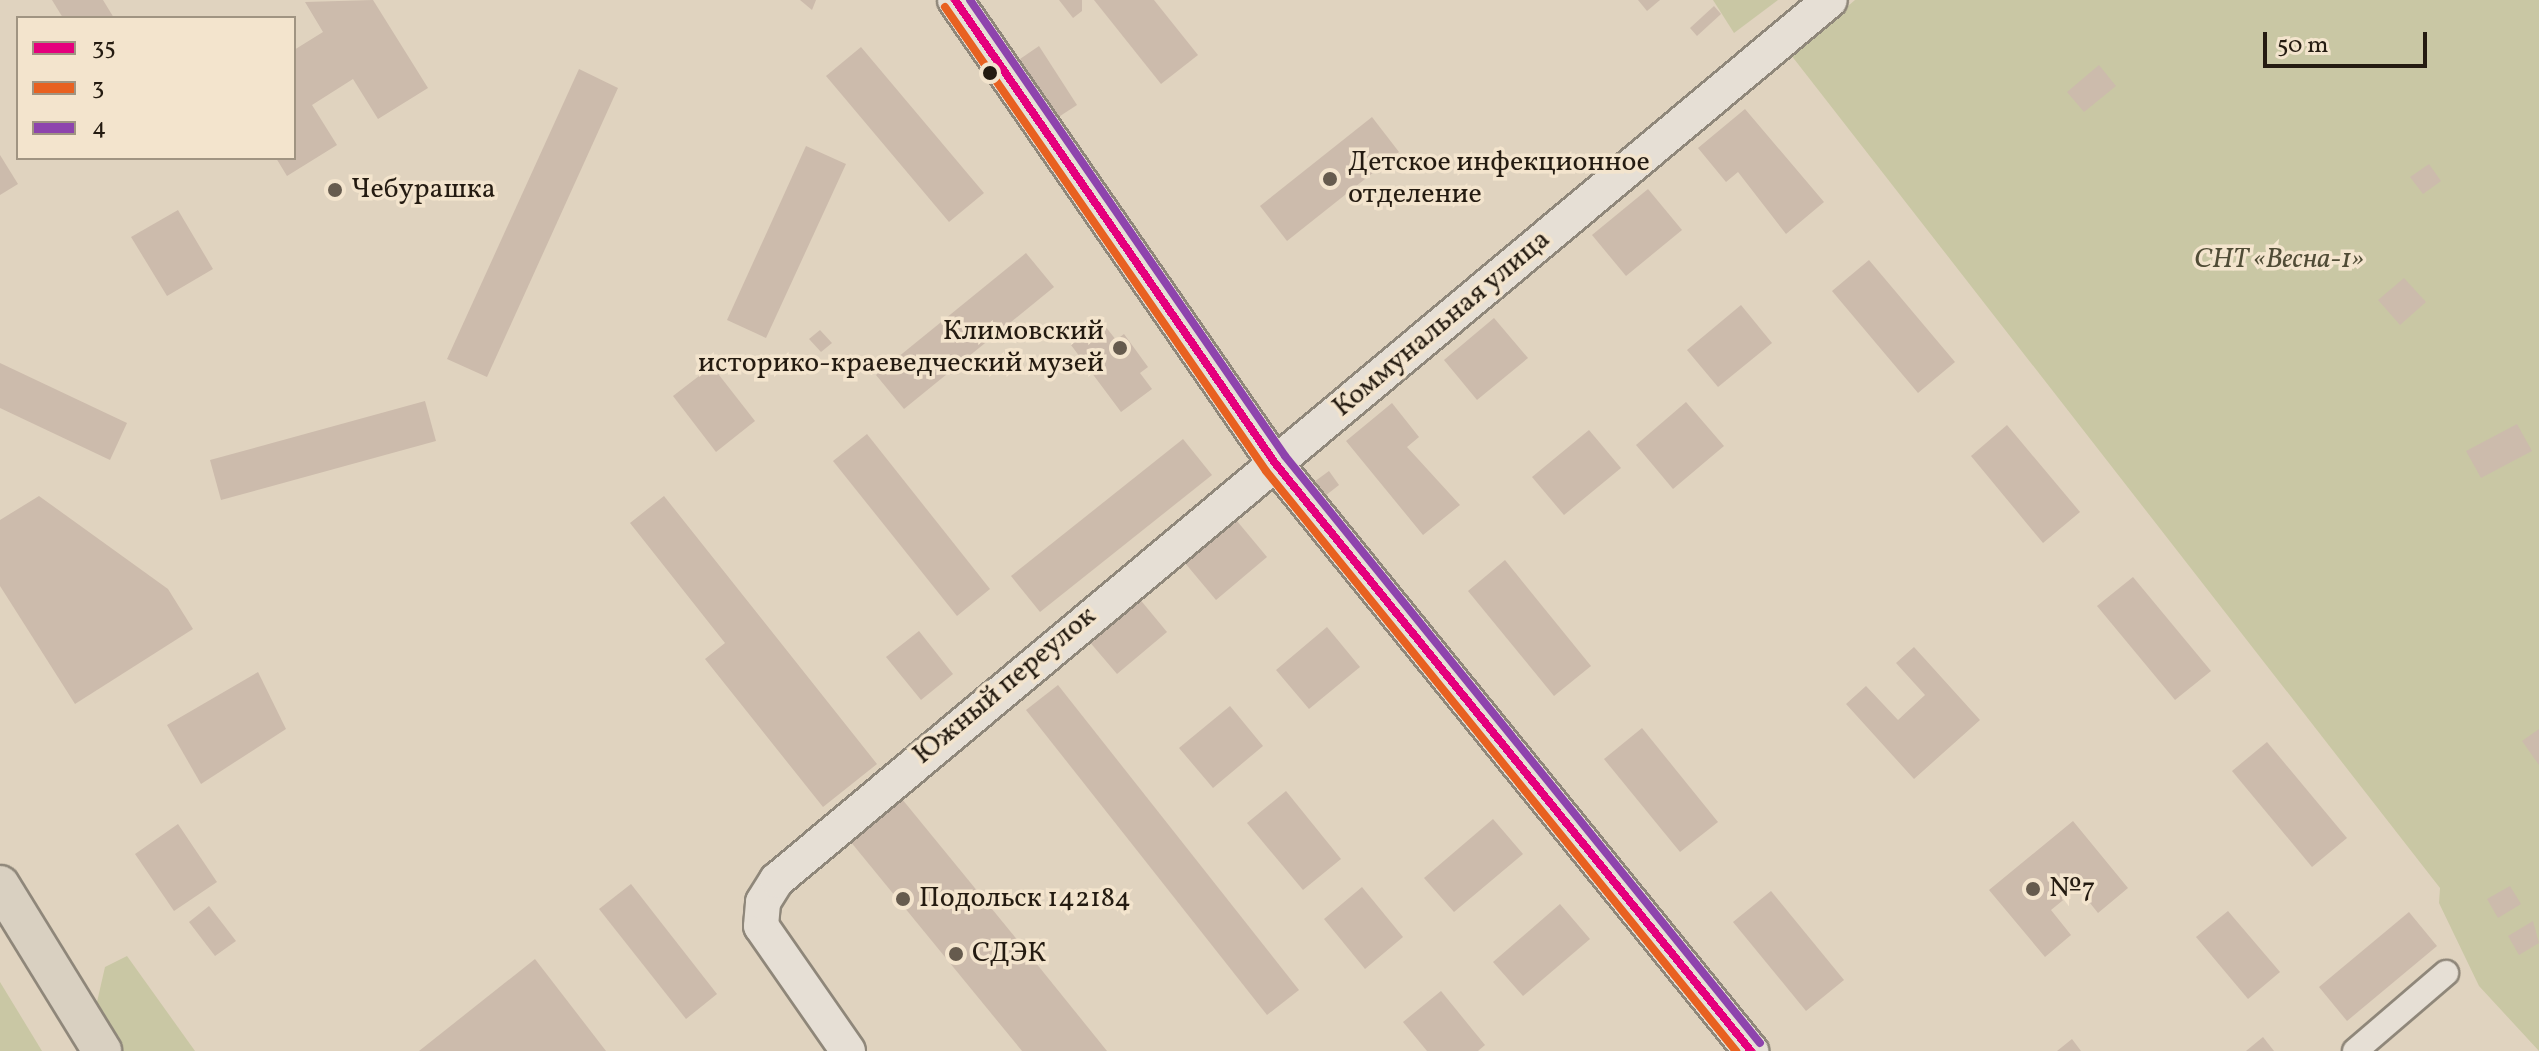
<!DOCTYPE html>
<meta charset="utf-8">
<style>
body{margin:0}
#map{position:relative;width:2539px;height:1051px;overflow:hidden;background:#e0d3bf;font-family:Vollkorn,serif}
div>[style]{position:absolute}
[style*='--x']{left:calc(var(--x)*1px);top:calc(var(--y)*1px);width:calc(var(--w)*1px);rotate:calc(var(--a)*1deg)}
.green>*{inset:0;background:#c9c7a4}
.building>*{inset:0;background:#ccbbac}
.roads{filter:drop-shadow(2px 0 #8f877a) drop-shadow(-2px 0 #8f877a) drop-shadow(0 2px #8f877a) drop-shadow(0 -2px #8f877a)}
.street>*{height:24px;margin:-12px;padding:0 12px;transform-origin:12px;border-radius:12px;background:#e6dfd5}
.secondary>*{height:34px;margin:-17px;padding:0 17px;transform-origin:17px;border-radius:17px;background:#e6dfd5}
.primary>*{height:38px;margin:-19px;padding:0 19px;transform-origin:19px;border-radius:19px;background:#d9d0c1}
.bus-1>*{height:8px;margin:-4px;padding:0 4px;transform-origin:4px;border-radius:4px;background:#e5007d}
.bus-2>*{height:8px;margin:-4px;padding:0 4px;transform-origin:4px;border-radius:4px;background:#e86121}
.bus-3>*{height:8px;margin:-4px;padding:0 4px;transform-origin:4px;border-radius:4px;background:#8e44ad}
.dots>*{width:22px;height:22px;translate:-50% -50%;box-sizing:border-box;border:4px solid #f3e4cd;border-radius:50%}
span{translate:-50% -50%;white-space:nowrap;text-align:center;line-height:1.15;-webkit-text-stroke:7px #f3e4cd;paint-order:stroke}
.poi-label{font-size:28px;color:#241b11}
.left{translate:0 -50%;text-align:left}
.right{translate:-100% -50%;text-align:right}
.park-label{font-size:28px;color:#504c36;font-style:italic}
.street-label{font-size:28px;color:#241b11}
.legend{position:absolute;left:16px;top:16px;width:280px;height:144px;box-sizing:border-box;background:#f3e4cd;border:2px solid #a09482;margin:0;padding:10px 14px;list-style:none;font-size:24px;color:#241b11}
.legend li{display:flex;align-items:center;gap:16px;height:40px}
.legend b{width:40px;border:2px solid #a09482}
.scale{position:absolute;left:2263px;top:32px;width:164px;height:36px;box-sizing:border-box;border:4px solid #241b11;border-top:0;padding-left:10px;font-size:24px;line-height:28px;white-space:nowrap;color:#241b11;-webkit-text-stroke:6px #f3e4cd;paint-order:stroke}
</style>
<div id="map">
<div class="green">
<div style="clip-path:polygon(1713px 0,1778px 0,1734px 33px)"></div>
<div style="clip-path:polygon(1855px 0,2539px 0,2539px 1051px,2479px 986px,2439px 903px,2440px 888px,1791px 55px)"></div>
<div style="clip-path:polygon(127px 956px,195px 1051px,111px 1051px,94px 1015px,105px 967px)"></div>
<div style="clip-path:polygon(0 982px,42px 1051px,0 1051px)"></div>
</div>
<div class="building">
<div style="clip-path:polygon(52px 0,103px 0,114px 18px,63px 18px)"></div>
<div style="clip-path:polygon(373px 0,428px 88px,378px 119px,353px 79px,312px 105px,337px 145px,287px 176px,276px 158px,294px 158px,294px 50px,323px 32px,305px 2px)"></div>
<div style="clip-path:polygon(800px 0,816px 0,812px 10px)"></div>
<div style="clip-path:polygon(1059px 0,1082px 0,1082px 11px,1073px 18px)"></div>
<div style="clip-path:polygon(1094px 0,1154px 0,1198px 55px,1161px 84px)"></div>
<div style="clip-path:polygon(1638px 0,1660px 0,1647px 11px)"></div>
<div style="clip-path:polygon(1714px 6px,1721px 14px,1697px 36px,1690px 28px)"></div>
<div style="clip-path:polygon(1039px 46px,1077px 105px,1057px 118px,1020px 59px)"></div>
<div style="clip-path:polygon(861px 47px,984px 193px,949px 222px,826px 76px)"></div>
<div style="clip-path:polygon(2099px 65px,2116px 86px,2084px 112px,2067px 92px)"></div>
<div style="clip-path:polygon(579px 69px,618px 88px,487px 377px,447px 359px)"></div>
<div style="clip-path:polygon(1745px 109px,1824px 202px,1786px 234px,1738px 172px,1726px 182px,1698px 148px)"></div>
<div style="clip-path:polygon(1372px 117px,1399px 152px,1287px 241px,1260px 206px)"></div>
<div style="clip-path:polygon(806px 146px,846px 164px,766px 338px,727px 320px)"></div>
<div style="clip-path:polygon(0 155px,18px 184px,0 195px)"></div>
<div style="clip-path:polygon(2429px 164px,2441px 181px,2423px 194px,2410px 177px)"></div>
<div style="clip-path:polygon(1648px 189px,1682px 230px,1626px 276px,1592px 235px)"></div>
<div style="clip-path:polygon(178px 210px,213px 269px,167px 296px,131px 237px)"></div>
<div style="clip-path:polygon(1026px 253px,1054px 287px,904px 409px,876px 375px)"></div>
<div style="clip-path:polygon(1869px 260px,1955px 362px,1918px 393px,1832px 291px)"></div>
<div style="clip-path:polygon(2404px 278px,2426px 302px,2400px 325px,2378px 300px)"></div>
<div style="clip-path:polygon(1741px 305px,1772px 343px,1718px 387px,1687px 350px)"></div>
<div style="clip-path:polygon(1494px 318px,1528px 358px,1477px 400px,1444px 360px)"></div>
<div style="clip-path:polygon(1102px 322px,1116px 340px,1124px 334px,1148px 367px,1140px 373px,1152px 389px,1121px 412px,1071px 345px)"></div>
<div style="clip-path:polygon(820px 330px,832px 343px,821px 352px,809px 339px)"></div>
<div style="clip-path:polygon(0 363px,127px 423px,110px 460px,0 408px)"></div>
<div style="clip-path:polygon(712px 366px,755px 421px,716px 452px,673px 396px)"></div>
<div style="clip-path:polygon(425px 401px,436px 441px,221px 500px,210px 460px)"></div>
<div style="clip-path:polygon(1686px 402px,1724px 446px,1673px 489px,1636px 445px)"></div>
<div style="clip-path:polygon(1392px 403px,1419px 437px,1407px 447px,1460px 505px,1423px 535px,1346px 441px)"></div>
<div style="clip-path:polygon(2517px 424px,2532px 451px,2481px 478px,2466px 451px)"></div>
<div style="clip-path:polygon(2007px 425px,2080px 512px,2043px 543px,1971px 456px)"></div>
<div style="clip-path:polygon(1589px 430px,1621px 468px,1564px 515px,1532px 477px)"></div>
<div style="clip-path:polygon(867px 434px,990px 589px,957px 616px,833px 461px)"></div>
<div style="clip-path:polygon(1183px 439px,1212px 475px,1040px 612px,1011px 576px)"></div>
<div style="clip-path:polygon(1329px 471px,1339px 485px,1325px 496px,1314px 482px)"></div>
<div style="clip-path:polygon(39px 496px,168px 589px,193px 629px,75px 704px,0 586px,0 520px)"></div>
<div style="clip-path:polygon(664px 496px,877px 764px,823px 807px,705px 659px,725px 643px,630px 523px)"></div>
<div style="clip-path:polygon(1237px 521px,1267px 557px,1216px 600px,1185px 563px)"></div>
<div style="clip-path:polygon(1505px 560px,1591px 666px,1554px 696px,1468px 591px)"></div>
<div style="clip-path:polygon(2133px 577px,2211px 671px,2175px 700px,2097px 606px)"></div>
<div style="clip-path:polygon(1138px 597px,1167px 632px,1117px 674px,1088px 640px)"></div>
<div style="clip-path:polygon(1327px 627px,1360px 667px,1309px 709px,1276px 670px)"></div>
<div style="clip-path:polygon(919px 631px,953px 674px,921px 700px,886px 657px)"></div>
<div style="clip-path:polygon(1914px 647px,1980px 720px,1914px 779px,1846px 704px,1866px 686px,1898px 720px,1925px 695px,1896px 663px)"></div>
<div style="clip-path:polygon(258px 672px,286px 729px,201px 784px,167px 725px)"></div>
<div style="clip-path:polygon(1058px 685px,1299px 990px,1267px 1015px,1026px 710px)"></div>
<div style="clip-path:polygon(1230px 706px,1263px 746px,1213px 788px,1179px 748px)"></div>
<div style="clip-path:polygon(1642px 728px,1718px 822px,1680px 852px,1604px 759px)"></div>
<div style="clip-path:polygon(2539px 729px,2539px 765px,2522px 741px)"></div>
<div style="clip-path:polygon(2267px 742px,2347px 838px,2312px 867px,2232px 771px)"></div>
<div style="clip-path:polygon(1286px 791px,1341px 859px,1303px 890px,1247px 823px)"></div>
<div style="clip-path:polygon(902px 799px,1019px 942px,1107px 1051px,1022px 1051px,850px 841px)"></div>
<div style="clip-path:polygon(1493px 819px,1523px 854px,1454px 912px,1424px 878px)"></div>
<div style="clip-path:polygon(2073px 821px,2128px 888px,2098px 913px,2078px 888px,2051px 910px,2071px 935px,2045px 957px,1989px 890px)"></div>
<div style="clip-path:polygon(178px 824px,217px 882px,174px 911px,135px 854px)"></div>
<div style="clip-path:polygon(631px 884px,717px 994px,686px 1019px,599px 909px)"></div>
<div style="clip-path:polygon(2510px 886px,2521px 904px,2498px 918px,2487px 899px)"></div>
<div style="clip-path:polygon(1362px 887px,1403px 937px,1365px 969px,1324px 919px)"></div>
<div style="clip-path:polygon(1771px 891px,1844px 980px,1806px 1011px,1733px 922px)"></div>
<div style="clip-path:polygon(1560px 904px,1590px 939px,1523px 996px,1493px 962px)"></div>
<div style="clip-path:polygon(209px 906px,236px 941px,215px 956px,189px 922px)"></div>
<div style="clip-path:polygon(2228px 911px,2280px 972px,2248px 999px,2196px 937px)"></div>
<div style="clip-path:polygon(2409px 912px,2437px 946px,2347px 1021px,2319px 987px)"></div>
<div style="clip-path:polygon(2533px 921px,2539px 943px,2519px 955px,2508px 936px)"></div>
<div style="clip-path:polygon(535px 959px,606px 1051px,419px 1051px)"></div>
<div style="clip-path:polygon(1441px 991px,1485px 1045px,1478px 1051px,1427px 1051px,1403px 1022px)"></div>
<div style="clip-path:polygon(2263px 1037px,2274px 1051px,2246px 1051px)"></div>
<div style="clip-path:polygon(2072px 1039px,2081px 1051px,2057px 1051px)"></div>
</div>
<div class="roads">
<div class="street">
<div style="--x:2355;--y:1051;--w:120;--a:-40.6"></div>
</div>
<div class="secondary">
<div style="--x:955;--y:0;--w:563;--a:55.35"></div>
<div style="--x:1275;--y:463;--w:757;--a:51.01"></div>
<div style="--x:848;--y:1051;--w:152;--a:-124.8"></div>
<div style="--x:761;--y:926;--w:24;--a:-85"></div>
<div style="--x:763;--y:902;--w:26;--a:-58"></div>
<div style="--x:777;--y:880;--w:1372;--a:-39.89"></div>
</div>
<div class="primary">
<div style="--x:0;--y:885;--w:195;--a:58.4"></div>
</div>
</div>
<div class="bus-1">
<div style="--x:955;--y:0;--w:563;--a:55.35"></div>
<div style="--x:1275;--y:463;--w:757;--a:51.01"></div>
</div>
<div class="bus-2">
<div style="--x:945;--y:7;--w:564;--a:55.32"></div>
<div style="--x:1266;--y:471;--w:747;--a:50.98"></div>
</div>
<div class="bus-3">
<div style="--x:970;--y:0;--w:554;--a:55.36"></div>
<div style="--x:1285;--y:456;--w:755;--a:51.02"></div>
</div>
<div class="dots">
<div style="left:990px;top:73px;background:#241b11"></div>
<div style="left:1330px;top:179px;background:#665b4e"></div>
<div style="left:335px;top:190px;background:#665b4e"></div>
<div style="left:1120px;top:348px;background:#665b4e"></div>
<div style="left:2033px;top:889px;background:#665b4e"></div>
<div style="left:903px;top:899px;background:#665b4e"></div>
<div style="left:956px;top:954px;background:#665b4e"></div>
</div>
<div class="poi-label">
<span class="left" style="left:1348px;top:179px">Детское инфекционное<br>отделение</span>
<span class="left" style="left:351px;top:190px">Чебурашка</span>
<span class="right" style="left:1104px;top:348px">Климовский<br>историко-краеведческий музей</span>
<span class="left" style="left:2049px;top:889px">№7</span>
<span class="left" style="left:919px;top:899px">Подольск 142184</span>
<span class="left" style="left:972px;top:954px">СДЭК</span>
</div>
<div class="park-label">
<span style="left:2279px;top:260px">СНТ «Весна-1»</span>
</div>
<div class="street-label">
<span style="left:1442px;top:324px;rotate:-40deg">Коммунальная улица</span>
<span style="left:1005px;top:686px;rotate:-40deg">Южный переулок</span>
</div>
<ul class="legend">
<li><b style="height:10px;background:#e5007d"></b>35</li>
<li><b style="height:10px;background:#e86121"></b>3</li>
<li><b style="height:10px;background:#8e44ad"></b>4</li>
</ul>
<div class="scale">50 m</div>
</div>
